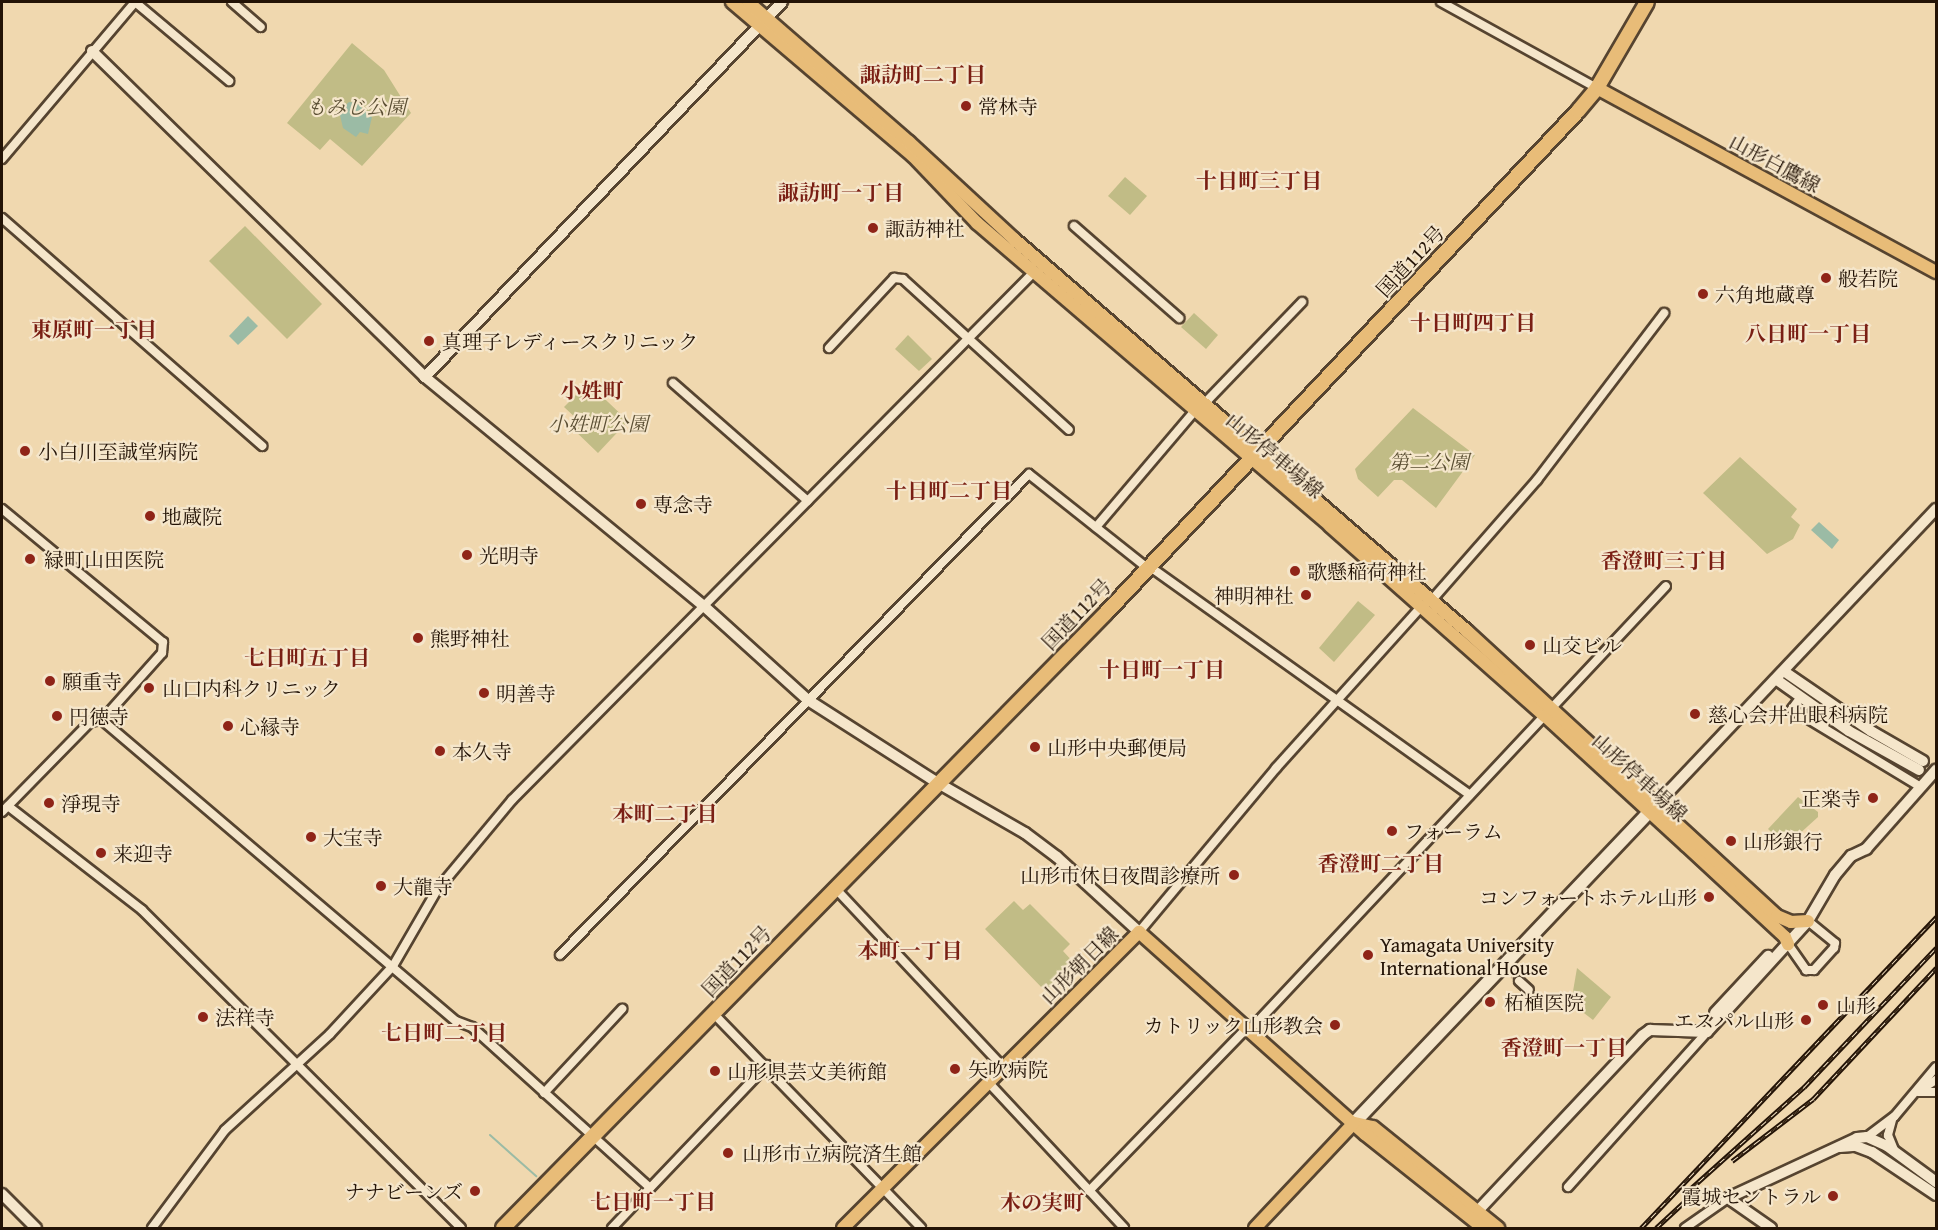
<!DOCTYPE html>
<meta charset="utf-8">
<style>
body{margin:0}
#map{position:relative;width:1938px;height:1230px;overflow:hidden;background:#f0d8af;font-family:"Gentium Book Plus","Noto Serif JP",serif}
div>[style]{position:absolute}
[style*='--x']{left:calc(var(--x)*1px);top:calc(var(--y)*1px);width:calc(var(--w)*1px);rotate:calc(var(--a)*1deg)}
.green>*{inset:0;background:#c1bc86}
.water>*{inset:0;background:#9bbba5}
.stream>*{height:2px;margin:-1px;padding:0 1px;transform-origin:1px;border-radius:1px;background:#9bbba5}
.minor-tunnel>*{height:8px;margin-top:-4px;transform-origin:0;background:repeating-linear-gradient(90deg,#d1ba96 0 8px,transparent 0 12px)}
.roads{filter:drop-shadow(2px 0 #564430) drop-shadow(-2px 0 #564430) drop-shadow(0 2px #564430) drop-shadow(0 -2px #564430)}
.minor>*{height:8px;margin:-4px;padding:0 4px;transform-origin:4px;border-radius:4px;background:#f5e6cb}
.tertiary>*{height:10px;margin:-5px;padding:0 5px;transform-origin:5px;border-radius:5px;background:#f5e6cb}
.secondary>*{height:12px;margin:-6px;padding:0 6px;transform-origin:6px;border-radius:6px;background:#f5e6cb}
.primary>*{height:12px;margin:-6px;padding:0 6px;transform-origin:6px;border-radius:6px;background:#e8bc78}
.trunk>*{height:14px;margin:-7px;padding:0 7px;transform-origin:7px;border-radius:7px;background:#e8bc78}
.rail>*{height:4.5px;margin-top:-2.25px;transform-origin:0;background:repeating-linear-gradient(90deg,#f5e6cb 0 7px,#231306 0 14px);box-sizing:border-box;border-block:2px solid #231306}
.dots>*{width:16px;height:16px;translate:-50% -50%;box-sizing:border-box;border:3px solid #f5e6cb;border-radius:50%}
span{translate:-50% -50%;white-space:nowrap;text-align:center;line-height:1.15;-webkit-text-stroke:4.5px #f5e6cb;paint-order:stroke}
.park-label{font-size:20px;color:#5a4e33;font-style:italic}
.poi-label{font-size:20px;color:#231306}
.left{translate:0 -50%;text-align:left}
.right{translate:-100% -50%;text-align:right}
.street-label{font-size:20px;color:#231306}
.neighbourhood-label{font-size:21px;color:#7a1f14;font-weight:700}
.frame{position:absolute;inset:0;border:3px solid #231306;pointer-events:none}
</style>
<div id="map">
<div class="green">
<div style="clip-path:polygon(352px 43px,384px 70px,411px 113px,362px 166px,330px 139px,320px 150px,287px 123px)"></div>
<div style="clip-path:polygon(1125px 177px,1147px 196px,1130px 215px,1108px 196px)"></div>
<div style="clip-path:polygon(245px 226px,322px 304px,287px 339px,209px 261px)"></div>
<div style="clip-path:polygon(1194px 313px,1218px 335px,1206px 349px,1181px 327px)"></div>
<div style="clip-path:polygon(908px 335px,932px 359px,919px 371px,895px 349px)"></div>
<div style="clip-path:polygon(588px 383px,628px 421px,598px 453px,571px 427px,578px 420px,564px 407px)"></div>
<div style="clip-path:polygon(1413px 408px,1475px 455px,1436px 508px,1402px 480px,1394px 480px,1378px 497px,1358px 479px,1355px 469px)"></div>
<div style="clip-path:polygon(1740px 457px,1797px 509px,1791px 517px,1800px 525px,1793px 539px,1767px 554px,1703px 493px)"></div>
<div style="clip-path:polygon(1358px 601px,1375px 615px,1334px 662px,1319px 648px)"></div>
<div style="clip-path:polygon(1798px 797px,1818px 812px,1818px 817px,1786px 846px,1768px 829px)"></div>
<div style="clip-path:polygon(1014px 901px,1023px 910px,1030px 904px,1070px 944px,1063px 951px,1074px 963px,1045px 991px,985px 929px)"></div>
<div style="clip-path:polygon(1577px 968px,1611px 997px,1593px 1020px,1571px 1003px)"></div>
</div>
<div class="water">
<div style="clip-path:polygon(349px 102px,357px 103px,372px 117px,368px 134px,360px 132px,356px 137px,343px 128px,339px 111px)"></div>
<div style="clip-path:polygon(248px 316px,258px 326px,238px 345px,229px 336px)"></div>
<div style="clip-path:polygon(1819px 522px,1839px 540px,1832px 549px,1811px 530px)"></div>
</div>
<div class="stream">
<div style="--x:490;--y:1135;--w:62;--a:41.7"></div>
</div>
<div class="minor-tunnel">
<div style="--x:1511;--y:972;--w:12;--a:48"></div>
</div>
<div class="roads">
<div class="minor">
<div style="--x:135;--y:2;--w:123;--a:40"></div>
<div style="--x:232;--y:2;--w:38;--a:41"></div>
<div style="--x:1441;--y:2;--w:178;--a:28.9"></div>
<div style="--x:2;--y:159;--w:206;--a:-49.7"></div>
<div style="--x:2;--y:218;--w:346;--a:41.2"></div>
<div style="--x:1074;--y:226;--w:140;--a:41.2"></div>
<div style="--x:829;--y:348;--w:96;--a:-47.1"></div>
<div style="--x:894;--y:278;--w:9;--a:6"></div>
<div style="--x:903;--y:279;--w:224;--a:42.3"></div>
<div style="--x:673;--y:383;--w:179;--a:41.2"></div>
<div style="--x:1203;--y:405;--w:143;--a:-46.1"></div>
<div style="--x:2;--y:509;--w:209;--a:39.6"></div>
<div style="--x:163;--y:642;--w:11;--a:95"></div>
<div style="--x:162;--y:653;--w:90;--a:131.8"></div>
<div style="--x:102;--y:720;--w:465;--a:40.4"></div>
<div style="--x:456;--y:1021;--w:17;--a:21"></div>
<div style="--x:472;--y:1027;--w:240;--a:42.1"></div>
<div style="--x:1096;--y:527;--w:151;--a:-49.6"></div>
<div style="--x:1149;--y:566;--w:394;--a:35.5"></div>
<div style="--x:1431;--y:601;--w:161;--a:-48.8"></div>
<div style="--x:1537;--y:480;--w:210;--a:-52.7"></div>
<div style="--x:1801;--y:697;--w:15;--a:127"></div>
<div style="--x:1792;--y:709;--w:151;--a:31.2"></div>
<div style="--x:8;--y:806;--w:170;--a:37.8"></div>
<div style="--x:142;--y:910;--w:450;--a:44.9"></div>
<div style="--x:2;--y:812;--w:126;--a:-45.6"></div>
<div style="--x:90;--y:722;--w:12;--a:-9"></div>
<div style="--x:834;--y:887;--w:248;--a:46.8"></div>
<div style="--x:1139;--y:932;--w:214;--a:-50.1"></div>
<div style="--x:1276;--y:768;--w:217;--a:-48"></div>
<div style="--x:1788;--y:944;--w:32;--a:55"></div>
<div style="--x:1806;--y:970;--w:8;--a:0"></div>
<div style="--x:1814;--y:970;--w:30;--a:-48"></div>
<div style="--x:1834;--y:948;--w:5;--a:-79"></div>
<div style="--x:1835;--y:943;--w:35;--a:-141"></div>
<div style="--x:560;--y:955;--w:672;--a:-45.72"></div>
<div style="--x:1029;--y:474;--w:151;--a:38.5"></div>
<div style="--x:1519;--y:981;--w:13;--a:42"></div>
<div style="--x:713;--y:1013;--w:299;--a:45.9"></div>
<div style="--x:1248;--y:1032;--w:611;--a:-46.86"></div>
<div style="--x:989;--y:1083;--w:198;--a:47"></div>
<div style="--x:1923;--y:1088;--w:15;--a:-32"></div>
<div style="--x:1918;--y:1092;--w:18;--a:0"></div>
<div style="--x:544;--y:1093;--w:115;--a:-47.1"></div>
<div style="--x:1892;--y:1120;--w:16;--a:105"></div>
<div style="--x:1888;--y:1135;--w:16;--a:68"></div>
<div style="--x:1867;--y:1137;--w:34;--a:-37"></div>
<div style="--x:1894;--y:1117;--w:65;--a:-50"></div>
<div style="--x:1568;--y:1187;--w:208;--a:-48.1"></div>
<div style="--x:1089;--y:1191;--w:224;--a:-45.9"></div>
<div style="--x:152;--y:1228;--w:122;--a:-53.3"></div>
<div style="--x:225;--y:1130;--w:142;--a:-42.4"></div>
<div style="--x:330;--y:1034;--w:93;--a:-47.2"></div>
<div style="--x:393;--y:966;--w:88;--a:-59.9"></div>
<div style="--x:437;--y:890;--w:117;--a:-50.2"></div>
<div style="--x:512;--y:800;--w:742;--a:-45.33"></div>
<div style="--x:612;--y:1228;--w:225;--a:-46.4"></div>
<div style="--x:1685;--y:1228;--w:52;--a:-34.9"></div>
</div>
<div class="tertiary">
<div style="--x:92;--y:51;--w:466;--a:44.4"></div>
<div style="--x:425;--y:377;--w:362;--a:39.4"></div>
<div style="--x:705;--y:607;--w:139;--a:42.1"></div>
<div style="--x:808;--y:700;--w:154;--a:32.6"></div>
<div style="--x:938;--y:783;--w:100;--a:29.9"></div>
<div style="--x:1025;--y:833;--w:40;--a:37"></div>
<div style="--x:1057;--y:857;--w:111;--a:42.4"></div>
<div style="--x:425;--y:377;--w:518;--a:-46.41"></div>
<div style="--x:1785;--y:672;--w:104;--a:34.5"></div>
<div style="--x:1871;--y:731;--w:60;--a:30"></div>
<div style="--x:1777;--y:680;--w:88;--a:35.3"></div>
<div style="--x:1849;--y:731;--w:80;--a:29.1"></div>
<div style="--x:1657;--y:804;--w:406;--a:-46.6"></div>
<div style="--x:1715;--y:1013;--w:78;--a:-47.1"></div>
<div style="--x:1840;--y:1147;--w:16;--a:-4"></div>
<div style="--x:1856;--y:1146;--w:17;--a:21"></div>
<div style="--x:1872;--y:1152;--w:77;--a:33.9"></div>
<div style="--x:2;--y:1194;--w:48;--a:45"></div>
<div style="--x:1473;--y:1216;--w:248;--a:-46.8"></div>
<div style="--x:1643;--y:1035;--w:9;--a:-36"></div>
<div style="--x:1650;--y:1030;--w:57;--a:2"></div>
<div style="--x:1707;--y:1032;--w:150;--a:-47.7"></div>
<div style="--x:1808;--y:921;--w:53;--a:-59.6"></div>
<div style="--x:1835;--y:875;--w:25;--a:-50"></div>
<div style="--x:1851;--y:856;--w:17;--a:-25"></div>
<div style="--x:1866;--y:849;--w:106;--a:-48.5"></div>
<div style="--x:1771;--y:1228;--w:52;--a:-145.1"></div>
<div style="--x:1728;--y:1198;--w:142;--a:-24.9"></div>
<div style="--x:1857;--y:1138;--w:10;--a:-6"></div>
<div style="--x:1867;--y:1137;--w:22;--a:24"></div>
<div style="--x:1887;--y:1146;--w:61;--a:36.3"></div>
</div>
<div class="secondary">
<div style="--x:1354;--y:1123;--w:439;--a:-46.5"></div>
</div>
<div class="primary">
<div style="--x:732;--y:2;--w:238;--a:40.4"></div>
<div style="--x:913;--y:156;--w:93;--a:46.3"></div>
<div style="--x:977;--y:223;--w:465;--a:40.6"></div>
<div style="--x:1330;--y:526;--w:287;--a:41.5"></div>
<div style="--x:1545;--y:716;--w:191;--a:42.5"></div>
<div style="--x:1686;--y:845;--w:135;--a:42.9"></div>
<div style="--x:1785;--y:937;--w:8;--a:67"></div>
<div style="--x:748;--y:2;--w:213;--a:41"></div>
<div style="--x:909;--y:142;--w:143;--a:42.7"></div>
<div style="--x:1014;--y:239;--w:599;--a:40.87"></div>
<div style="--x:1467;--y:631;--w:421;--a:42.6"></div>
<div style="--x:1777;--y:916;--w:15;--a:23"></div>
<div style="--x:1791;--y:922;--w:17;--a:-3"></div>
<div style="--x:1597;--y:88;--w:386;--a:28.5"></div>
<div style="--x:1355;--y:1123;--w:18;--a:13"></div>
<div style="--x:1373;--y:1127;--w:161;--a:38.9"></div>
<div style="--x:843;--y:1228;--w:419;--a:-45"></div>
<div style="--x:1139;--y:932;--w:303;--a:41.8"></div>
<div style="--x:1365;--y:1134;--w:151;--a:38.5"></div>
<div style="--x:1255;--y:1228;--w:144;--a:-46.7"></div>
</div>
<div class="trunk">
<div style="--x:503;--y:1228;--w:860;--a:-45.57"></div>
<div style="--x:1105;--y:614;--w:690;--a:-46.76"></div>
<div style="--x:1578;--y:111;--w:30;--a:-50"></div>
<div style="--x:1597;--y:88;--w:99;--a:-59.8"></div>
</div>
</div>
<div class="rail">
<div style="--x:1732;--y:1161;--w:102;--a:-37.4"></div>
<div style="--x:1813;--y:1099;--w:180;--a:-46.8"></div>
<div style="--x:1688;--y:1191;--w:156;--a:-41.9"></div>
<div style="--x:1804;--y:1087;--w:192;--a:-46.5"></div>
<div style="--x:1641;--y:1228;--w:429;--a:-46.5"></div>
<div style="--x:1656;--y:1228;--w:56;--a:-42.8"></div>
</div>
<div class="dots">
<div style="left:966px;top:106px;background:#8f2418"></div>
<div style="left:873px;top:228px;background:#8f2418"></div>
<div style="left:1826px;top:278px;background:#8f2418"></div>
<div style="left:1703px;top:294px;background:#8f2418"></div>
<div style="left:429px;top:341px;background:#8f2418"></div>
<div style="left:25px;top:451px;background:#8f2418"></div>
<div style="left:641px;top:504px;background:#8f2418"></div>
<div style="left:150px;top:516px;background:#8f2418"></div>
<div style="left:467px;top:555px;background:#8f2418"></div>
<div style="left:30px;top:559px;background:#8f2418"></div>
<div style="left:1295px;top:571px;background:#8f2418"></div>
<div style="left:1306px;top:595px;background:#8f2418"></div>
<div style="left:418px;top:638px;background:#8f2418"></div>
<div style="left:1530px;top:645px;background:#8f2418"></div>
<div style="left:50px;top:681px;background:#8f2418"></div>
<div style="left:149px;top:688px;background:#8f2418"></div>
<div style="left:484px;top:693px;background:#8f2418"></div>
<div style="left:1695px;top:714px;background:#8f2418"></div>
<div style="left:57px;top:716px;background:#8f2418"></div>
<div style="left:228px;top:726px;background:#8f2418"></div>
<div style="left:1035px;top:747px;background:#8f2418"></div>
<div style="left:440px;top:751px;background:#8f2418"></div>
<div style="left:1873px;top:798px;background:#8f2418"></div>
<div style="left:49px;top:803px;background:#8f2418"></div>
<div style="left:1392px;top:831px;background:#8f2418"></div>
<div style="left:311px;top:837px;background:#8f2418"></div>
<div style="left:1731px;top:841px;background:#8f2418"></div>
<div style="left:101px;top:853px;background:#8f2418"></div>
<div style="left:1234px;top:875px;background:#8f2418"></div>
<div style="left:381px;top:886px;background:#8f2418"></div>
<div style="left:1709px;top:897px;background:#8f2418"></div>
<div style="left:1368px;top:955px;background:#8f2418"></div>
<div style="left:1490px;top:1002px;background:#8f2418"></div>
<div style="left:1823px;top:1005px;background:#8f2418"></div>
<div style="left:203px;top:1017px;background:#8f2418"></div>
<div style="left:1806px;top:1020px;background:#8f2418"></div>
<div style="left:1335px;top:1025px;background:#8f2418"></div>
<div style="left:955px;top:1069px;background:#8f2418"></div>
<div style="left:715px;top:1071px;background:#8f2418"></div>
<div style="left:728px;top:1153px;background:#8f2418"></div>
<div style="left:475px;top:1191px;background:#8f2418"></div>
<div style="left:1833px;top:1196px;background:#8f2418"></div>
</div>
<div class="park-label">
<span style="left:356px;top:106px">もみじ公園</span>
<span style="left:598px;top:423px">小姓町公園</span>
<span style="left:1429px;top:461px">第二公園</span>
</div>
<div class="poi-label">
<span class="left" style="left:978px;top:106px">常林寺</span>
<span class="left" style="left:885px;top:228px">諏訪神社</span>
<span class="left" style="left:1838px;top:278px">般若院</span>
<span class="left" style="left:1715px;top:294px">六角地蔵尊</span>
<span class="left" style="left:442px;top:341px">真理子レディースクリニック</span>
<span class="left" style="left:38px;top:451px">小白川至誠堂病院</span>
<span class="left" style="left:653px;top:504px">専念寺</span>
<span class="left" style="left:162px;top:516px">地蔵院</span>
<span class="left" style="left:479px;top:555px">光明寺</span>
<span class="left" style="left:44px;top:559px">緑町山田医院</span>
<span class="left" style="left:1307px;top:571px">歌懸稲荷神社</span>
<span class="right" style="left:1294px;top:595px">神明神社</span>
<span class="left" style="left:430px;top:638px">熊野神社</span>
<span class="left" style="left:1542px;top:645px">山交ビル</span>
<span class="left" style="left:62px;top:681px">願重寺</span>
<span class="left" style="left:162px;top:688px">山口内科クリニック</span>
<span class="left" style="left:496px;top:693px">明善寺</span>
<span class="left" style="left:1708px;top:714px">慈心会井出眼科病院</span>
<span class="left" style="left:69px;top:716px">円徳寺</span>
<span class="left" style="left:240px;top:726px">心縁寺</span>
<span class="left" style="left:1047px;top:747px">山形中央郵便局</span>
<span class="left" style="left:452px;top:751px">本久寺</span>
<span class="right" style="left:1861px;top:798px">正楽寺</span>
<span class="left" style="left:61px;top:803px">淨現寺</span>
<span class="left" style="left:1404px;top:831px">フォーラム</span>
<span class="left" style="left:323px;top:837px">大宝寺</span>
<span class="left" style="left:1743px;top:841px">山形銀行</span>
<span class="left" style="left:113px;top:853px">来迎寺</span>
<span class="right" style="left:1220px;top:875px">山形市休日夜間診療所</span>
<span class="left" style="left:393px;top:886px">大龍寺</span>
<span class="right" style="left:1697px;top:897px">コンフォートホテル山形</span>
<span class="left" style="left:1380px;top:956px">Yamagata University<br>International House</span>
<span class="left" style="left:1504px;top:1002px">柘植医院</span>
<span class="left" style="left:1836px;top:1005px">山形</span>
<span class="left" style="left:215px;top:1017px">法祥寺</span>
<span class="right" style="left:1794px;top:1020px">エスパル山形</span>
<span class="right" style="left:1323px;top:1025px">カトリック山形教会</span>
<span class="left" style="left:968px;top:1069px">矢吹病院</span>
<span class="left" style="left:727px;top:1071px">山形県芸文美術館</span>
<span class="left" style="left:742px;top:1153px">山形市立病院済生館</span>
<span class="right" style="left:463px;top:1191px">ナナビーンズ</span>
<span class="right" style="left:1821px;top:1196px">霞城セントラル</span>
</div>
<div class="street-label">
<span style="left:1775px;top:163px;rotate:28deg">山形白鷹線</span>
<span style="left:1410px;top:261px;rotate:-47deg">国道112号</span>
<span style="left:1275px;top:455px;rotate:40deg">山形停車場線</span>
<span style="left:1076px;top:614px;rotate:-46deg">国道112号</span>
<span style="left:1640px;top:777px;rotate:42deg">山形停車場線</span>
<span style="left:736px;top:961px;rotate:-46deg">国道112号</span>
<span style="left:1079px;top:965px;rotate:-45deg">山形朝日線</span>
</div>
<div class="neighbourhood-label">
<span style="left:923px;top:75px">諏訪町二丁目</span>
<span style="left:1259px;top:181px">十日町三丁目</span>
<span style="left:841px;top:193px">諏訪町一丁目</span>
<span style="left:1473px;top:323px">十日町四丁目</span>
<span style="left:94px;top:330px">東原町一丁目</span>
<span style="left:1808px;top:334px">八日町一丁目</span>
<span style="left:592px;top:391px">小姓町</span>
<span style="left:949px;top:491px">十日町二丁目</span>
<span style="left:1664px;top:561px">香澄町三丁目</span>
<span style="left:307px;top:658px">七日町五丁目</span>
<span style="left:1162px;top:670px">十日町一丁目</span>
<span style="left:665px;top:814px">本町二丁目</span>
<span style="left:1381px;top:864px">香澄町二丁目</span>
<span style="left:910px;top:951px">本町一丁目</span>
<span style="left:444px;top:1033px">七日町二丁目</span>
<span style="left:1564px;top:1048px">香澄町一丁目</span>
<span style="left:653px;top:1202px">七日町一丁目</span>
<span style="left:1042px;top:1203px">木の実町</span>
</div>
<div class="frame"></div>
</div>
